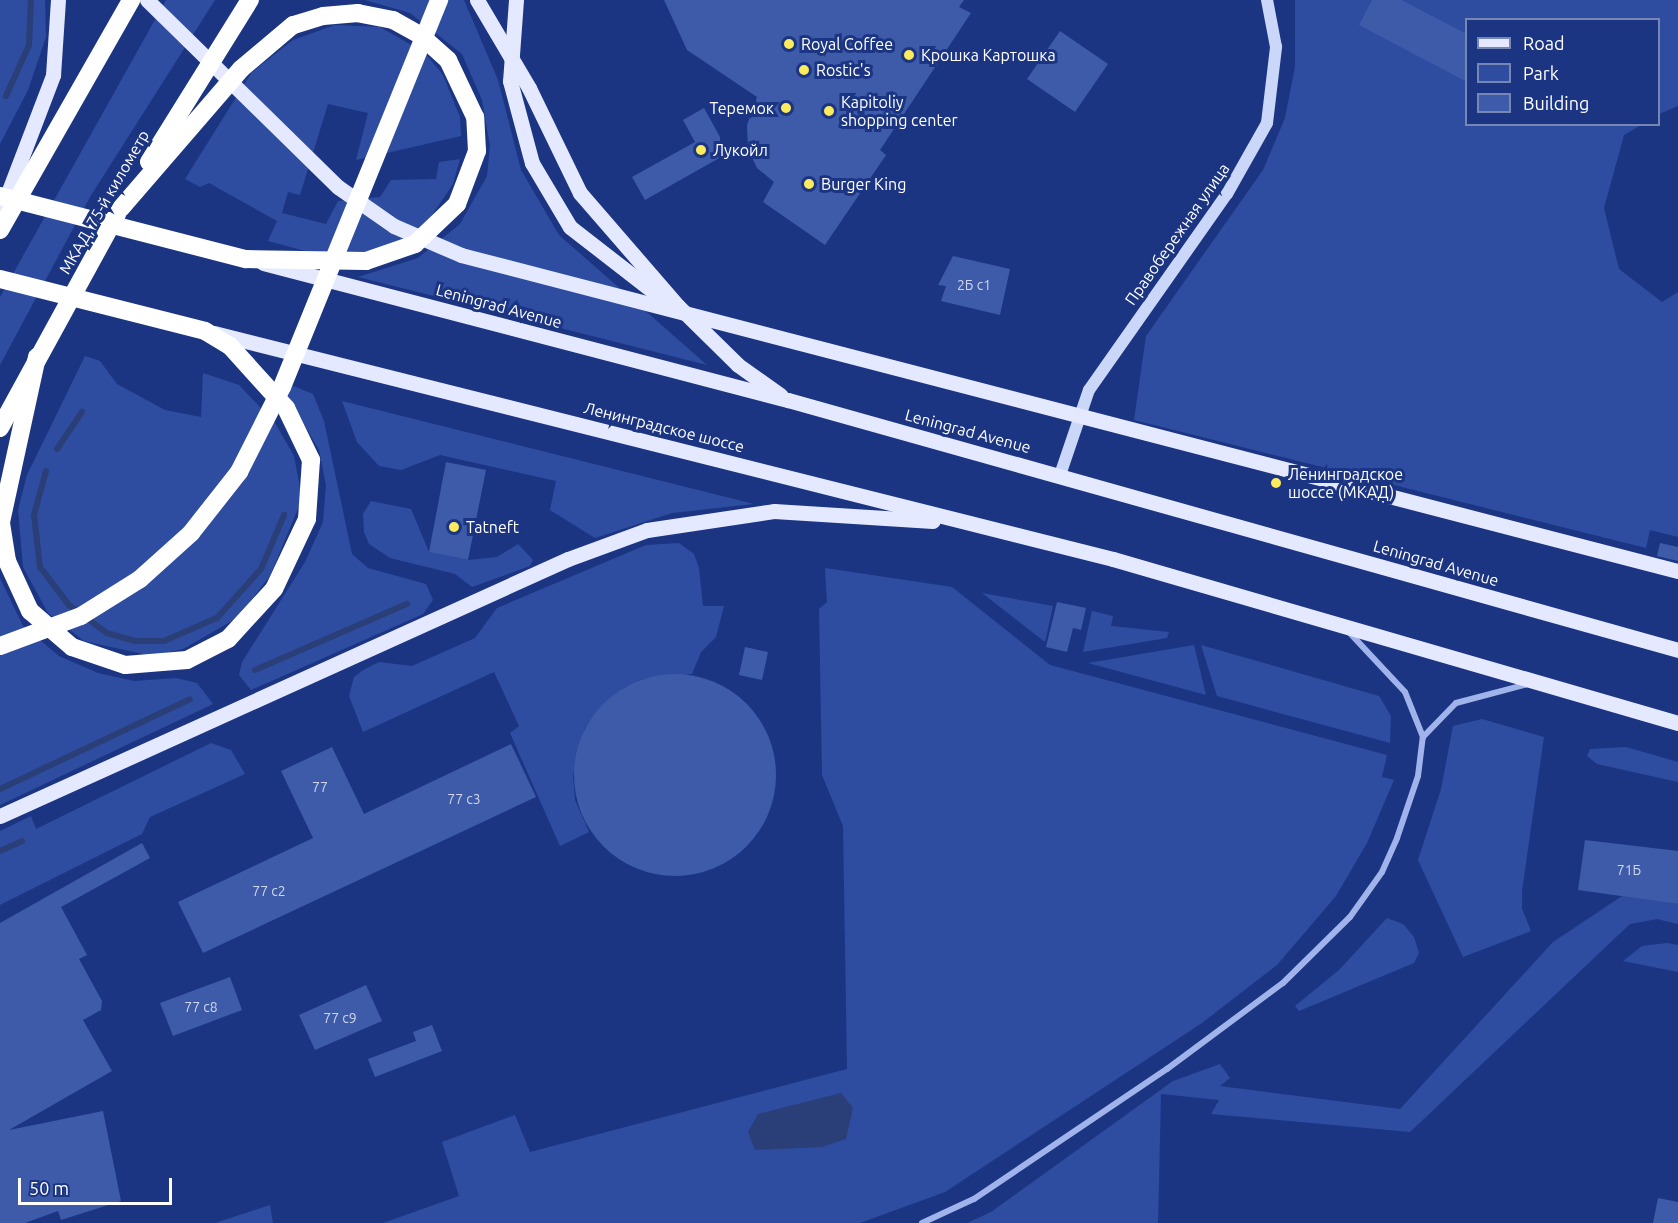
<!DOCTYPE html>
<meta charset="utf-8">
<style>
body{margin:0}
#map{position:relative;width:1678px;height:1223px;overflow:hidden;background:#1b3583;font-family:Ubuntu,sans-serif}
div>[style]{position:absolute}
[style*='--x']{left:calc(var(--x)*1px);top:calc(var(--y)*1px);width:calc(var(--w)*1px);rotate:calc(var(--a)*1deg)}
.green>*{inset:0;background:#2e4da1}
.water>*{inset:0;background:#2a3e78}
.stream>*{height:6px;margin:-3px;padding:0 3px;transform-origin:3px;border-radius:3px;background:#2a3e78}
.building>*{inset:0;background:#3e5baa}
.round{border-radius:50%}
.street>*{height:6px;margin:-3px;padding:0 3px;transform-origin:3px;border-radius:3px;background:#a0b4eb}
.secondary>*{height:12px;margin:-6px;padding:0 6px;transform-origin:6px;border-radius:6px;background:#cbd7f8}
.primary>*{height:15px;margin:-7.5px;padding:0 7.5px;transform-origin:7.5px;border-radius:7.5px;background:#e4e9ff}
.highway>*{height:18px;margin:-9px;padding:0 9px;transform-origin:9px;border-radius:9px;background:#fff}
.dots>*{width:16px;height:16px;translate:-50% -50%;box-sizing:border-box;border:3px solid #1b3583;border-radius:50%}
span{translate:-50% -50%;white-space:nowrap;text-align:center;line-height:1.15;-webkit-text-stroke:6px #1b3583;paint-order:stroke}
.number-label{font-size:14px;color:#cfd6ea}
.number-label span{-webkit-text-stroke-width:0}
.poi-label{font-size:16px;color:#fff}
.left{translate:0 -50%;text-align:left}
.right{translate:-100% -50%;text-align:right}
.street-label{font-size:16px;color:#fff}
.legend{position:absolute;left:1465px;top:18px;width:195px;height:108px;box-sizing:border-box;background:#1b3583;border:2px solid #7686b5;margin:0;padding:8px 10px;list-style:none;font-size:18px;color:#fff}
.legend li{display:flex;align-items:center;gap:12px;height:30px}
.legend b{width:30px;border:2px solid #7686b5}
.scale{position:absolute;left:18px;top:1178px;width:154px;height:27px;box-sizing:border-box;border:3px solid #fff;border-top:0;padding-left:8px;font-size:18px;line-height:21px;white-space:nowrap;color:#fff;-webkit-text-stroke:4px #1b3583;paint-order:stroke}
</style>
<div id="map">
<div class="green">
<div style="clip-path:polygon(0 0,45px 0,46px 37px,28px 90px,0 144px)"></div>
<div style="clip-path:polygon(166px 0,215px 0,90px 197px,0 365px,0 297px)"></div>
<div style="clip-path:polygon(365px 0,464px 0,498px 80px,521px 170px,559px 235px,707px 365px,358px 277px,418px 258px,460px 224px,487px 176px,490px 146px,482px 100px,462px 54px,410px 13px)"></div>
<div style="clip-path:polygon(1295px 0,1678px 0,1678px 106px,1659px 114px,1658px 20px,1466px 20px,1466px 124px,1641px 125px,1624px 135px,1604px 208px,1619px 269px,1662px 302px,1678px 292px,1678px 537px,1650px 530px,1646px 548px,1134px 420px,1146px 336px,1263px 170px,1285px 118px,1295px 67px)"></div>
<div style="clip-path:polygon(335px 25px,380px 27px,425px 53px,443px 75px,460px 117px,461px 136px,356px 160px,368px 113px,328px 104px,300px 195px,288px 192px,282px 213px,326px 224px,338px 201px,380px 197px,391px 180px,436px 179px,439px 162px,460px 159px,453px 184px,424px 227px,402px 243px,356px 254px,305px 251px,268px 241px,277px 221px,209px 183px,200px 187px,185px 179px,252px 72px,293px 40px)"></div>
<div style="clip-path:polygon(85px 356px,100px 361px,117px 384px,165px 410px,201px 417px,203px 373px,239px 385px,275px 423px,294px 456px,302px 499px,270px 576px,237px 618px,183px 649px,152px 656px,84px 641px,48px 613px,23px 567px,18px 510px,27px 475px)"></div>
<div style="clip-path:polygon(291px 385px,313px 394px,324px 421px,352px 554px,368px 568px,426px 584px,433px 600px,423px 614px,251px 690px,239px 675px,242px 662px,305px 562px,323px 522px,326px 485px,319px 450px,287px 395px)"></div>
<div style="clip-path:polygon(342px 401px,754px 504px,672px 513px,595px 538px,550px 510px,556px 481px,440px 455px,401px 470px,379px 466px,357px 442px)"></div>
<div style="clip-path:polygon(371px 501px,411px 509px,429px 552px,468px 560px,497px 557px,518px 544px,533px 560px,530px 566px,472px 587px,455px 574px,390px 558px,369px 544px,364px 532px,363px 514px)"></div>
<div style="clip-path:polygon(679px 543px,694px 554px,699px 568px,703px 606px,724px 606px,716px 637px,701px 652px,692px 674px,644px 679px,623px 688px,585px 728px,573px 776px,575px 800px,589px 832px,560px 846px,510px 733px,519px 726px,494px 672px,363px 732px,349px 696px,354px 677px,363px 670px,379px 662px,412px 666px,475px 638px,497px 608px,646px 545px)"></div>
<div style="clip-path:polygon(825px 568px,952px 587px,1050px 665px,1387px 755px,1382px 777px,1394px 780px,1367px 843px,1336px 896px,1277px 965px,1202px 1023px,945px 1192px,860px 1223px,383px 1223px,459px 1196px,442px 1142px,515px 1115px,530px 1152px,847px 1069px,843px 826px,822px 775px,819px 609px,827px 602px)"></div>
<div style="clip-path:polygon(0 578px,23px 626px,59px 656px,98px 673px,134px 681px,176px 678px,197px 683px,213px 704px,0 805px)"></div>
<div style="clip-path:polygon(982px 593px,1053px 606px,1045px 642px)"></div>
<div style="clip-path:polygon(1092px 611px,1113px 616px,1111px 626px,1169px 632px,1167px 638px,1083px 652px)"></div>
<div style="clip-path:polygon(1194px 645px,1206px 695px,1088px 663px)"></div>
<div style="clip-path:polygon(1201px 645px,1379px 696px,1391px 716px,1390px 743px,1217px 696px)"></div>
<div style="clip-path:polygon(1482px 719px,1544px 737px,1522px 891px,1522px 909px,1531px 931px,1463px 957px,1418px 860px,1441px 789px,1453px 726px)"></div>
<div style="clip-path:polygon(211px 743px,231px 750px,245px 774px,150px 817px,142px 834px,0 905px,0 831px,31px 816px,36px 829px)"></div>
<div style="clip-path:polygon(1626px 747px,1678px 762px,1678px 782px,1597px 764px,1587px 756px,1590px 749px)"></div>
<div style="clip-path:polygon(1622px 896px,1678px 904px,1678px 924px,1657px 919px,1630px 924px,1410px 1132px,1211px 1114px,1219px 1100px,1161px 1094px,1158px 1223px,967px 1223px,991px 1212px,1173px 1081px,1220px 1064px,1230px 1078px,1220px 1086px,1400px 1109px,1553px 942px)"></div>
<div style="clip-path:polygon(1387px 918px,1403px 924px,1414px 937px,1419px 953px,1414px 963px,1299px 1011px,1295px 1006px,1339px 970px)"></div>
<div style="clip-path:polygon(1667px 943px,1678px 945px,1678px 972px,1623px 961px,1642px 946px)"></div>
<div style="clip-path:polygon(270px 1205px,273px 1223px,215px 1223px)"></div>
</div>
<div class="water">
<div style="clip-path:polygon(841px 1093px,853px 1108px,846px 1139px,822px 1147px,755px 1150px,748px 1132px,758px 1114px)"></div>
</div>
<div class="stream">
<div style="--x:6;--y:96;--w:56;--a:-65.7"></div>
<div style="--x:29;--y:45;--w:45;--a:-87.5"></div>
<div style="--x:57;--y:449;--w:45;--a:-56"></div>
<div style="--x:46;--y:471;--w:46;--a:105.3"></div>
<div style="--x:34;--y:515;--w:52;--a:83.4"></div>
<div style="--x:40;--y:567;--w:48;--a:52.7"></div>
<div style="--x:69;--y:605;--w:47;--a:36.4"></div>
<div style="--x:107;--y:633;--w:29;--a:16"></div>
<div style="--x:135;--y:641;--w:29;--a:0"></div>
<div style="--x:164;--y:641;--w:58;--a:-23.5"></div>
<div style="--x:217;--y:618;--w:66;--a:-48.1"></div>
<div style="--x:261;--y:569;--w:59;--a:-66.9"></div>
<div style="--x:255;--y:670;--w:166;--a:-23.5"></div>
<div style="--x:0;--y:789;--w:210;--a:-25.3"></div>
<div style="--x:0;--y:851;--w:24;--a:-24"></div>
</div>
<div class="building">
<div style="clip-path:polygon(664px 0,964px 0,959px 7px,971px 13px,880px 150px,886px 155px,825px 245px,763px 202px,774px 182px,757px 168px,748px 149px,747px 125px,757px 97px,687px 50px)"></div>
<div style="clip-path:polygon(1372px 0,1401px 0,1467px 34px,1467px 82px,1359px 25px)"></div>
<div style="clip-path:polygon(1060px 31px,1108px 64px,1075px 112px,1027px 79px)"></div>
<div style="clip-path:polygon(704px 108px,720px 137px,721px 157px,645px 200px,632px 177px,695px 142px,683px 120px)"></div>
<div style="clip-path:polygon(953px 256px,1010px 269px,1000px 315px,941px 301px,946px 286px,938px 285px)"></div>
<div style="clip-path:polygon(446px 462px,486px 470px,468px 560px,429px 552px)"></div>
<div style="clip-path:polygon(1660px 543px,1678px 547px,1678px 561px,1657px 556px)"></div>
<div style="clip-path:polygon(1057px 602px,1086px 608px,1081px 630px,1073px 628px,1067px 652px,1046px 647px)"></div>
<div style="clip-path:polygon(745px 647px,768px 652px,762px 680px,739px 675px)"></div>
<div class="round" style="left:574px;top:674px;width:202px;height:202px"></div>
<div style="clip-path:polygon(511px 744px,536px 797px,203px 953px,178px 902px,313px 838px,281px 771px,332px 747px,364px 814px)"></div>
<div style="clip-path:polygon(1585px 840px,1678px 851px,1678px 904px,1578px 890px)"></div>
<div style="clip-path:polygon(142px 843px,150px 858px,61px 907px,87px 955px,79px 959px,102px 1001px,101px 1010px,83px 1020px,112px 1071px,9px 1130px,103px 1111px,121px 1201px,61px 1220px,58px 1211px,25px 1223px,0 1223px,0 923px)"></div>
<div style="clip-path:polygon(230px 977px,242px 1010px,173px 1036px,160px 1003px)"></div>
<div style="clip-path:polygon(366px 985px,382px 1021px,315px 1050px,299px 1015px)"></div>
<div style="clip-path:polygon(432px 1025px,442px 1051px,375px 1077px,368px 1059px,416px 1041px,413px 1032px)"></div>
<div style="clip-path:polygon(1658px 1198px,1678px 1202px,1678px 1223px,1653px 1223px)"></div>
</div>
<div class="street">
<div style="--x:1423;--y:737;--w:47;--a:-45.9"></div>
<div style="--x:1456;--y:703;--w:74;--a:-14.8"></div>
<div style="--x:922;--y:1223;--w:57;--a:-24.8"></div>
<div style="--x:974;--y:1199;--w:233;--a:-34"></div>
<div style="--x:1167;--y:1069;--w:144;--a:-36.6"></div>
<div style="--x:1283;--y:983;--w:94;--a:-44.6"></div>
<div style="--x:1350;--y:917;--w:55;--a:-54.6"></div>
<div style="--x:1382;--y:872;--w:37;--a:-66"></div>
<div style="--x:1397;--y:838;--w:65;--a:-71.3"></div>
<div style="--x:1418;--y:776;--w:39;--a:-83"></div>
<div style="--x:1423;--y:737;--w:48;--a:-111.8"></div>
<div style="--x:1405;--y:692;--w:83;--a:-133.1"></div>
</div>
<div class="secondary">
<div style="--x:1060;--y:475;--w:90;--a:-71.2"></div>
<div style="--x:1089;--y:390;--w:240;--a:-54.9"></div>
<div style="--x:1227;--y:194;--w:81;--a:-60.6"></div>
<div style="--x:1267;--y:123;--w:77;--a:-83.2"></div>
<div style="--x:1276;--y:47;--w:48;--a:-100.8"></div>
</div>
<div class="primary">
<div style="--x:147;--y:0;--w:267;--a:44.4"></div>
<div style="--x:338;--y:187;--w:68;--a:34.9"></div>
<div style="--x:394;--y:226;--w:73;--a:23.4"></div>
<div style="--x:461;--y:255;--w:1257;--a:14.56"></div>
<div style="--x:477;--y:0;--w:102;--a:59.4"></div>
<div style="--x:529;--y:88;--w:117;--a:64.1"></div>
<div style="--x:580;--y:193;--w:150;--a:49.1"></div>
<div style="--x:678;--y:306;--w:84;--a:44.5"></div>
<div style="--x:738;--y:365;--w:52;--a:35.5"></div>
<div style="--x:516;--y:0;--w:81;--a:94.2"></div>
<div style="--x:510;--y:81;--w:85;--a:75"></div>
<div style="--x:532;--y:163;--w:74;--a:59.3"></div>
<div style="--x:570;--y:227;--w:124;--a:37.8"></div>
<div style="--x:0;--y:214;--w:149;--a:-69.1"></div>
<div style="--x:53;--y:75;--w:75;--a:-86.2"></div>
<div style="--x:263;--y:263;--w:543;--a:14.63"></div>
<div style="--x:788;--y:400;--w:924;--a:15.69"></div>
<div style="--x:214;--y:333;--w:927;--a:14.11"></div>
<div style="--x:1113;--y:559;--w:588;--a:16.19"></div>
<div style="--x:0;--y:816;--w:623;--a:-24.35"></div>
<div style="--x:568;--y:559;--w:84;--a:-20.2"></div>
<div style="--x:647;--y:530;--w:128;--a:-8.5"></div>
<div style="--x:774;--y:511;--w:159;--a:3.6"></div>
</div>
<div class="highway">
<div style="--x:149;--y:162;--w:191;--a:-58.1"></div>
<div style="--x:0;--y:196;--w:254;--a:14.4"></div>
<div style="--x:246;--y:259;--w:120;--a:1"></div>
<div style="--x:366;--y:261;--w:52;--a:-19.1"></div>
<div style="--x:415;--y:244;--w:58;--a:-43.6"></div>
<div style="--x:457;--y:204;--w:57;--a:-69.3"></div>
<div style="--x:477;--y:151;--w:34;--a:-93"></div>
<div style="--x:475;--y:117;--w:63;--a:-115.3"></div>
<div style="--x:448;--y:60;--w:38;--a:-138"></div>
<div style="--x:420;--y:35;--w:31;--a:-151"></div>
<div style="--x:393;--y:20;--w:36;--a:-169"></div>
<div style="--x:358;--y:13;--w:35;--a:175"></div>
<div style="--x:323;--y:16;--w:31;--a:163"></div>
<div style="--x:293;--y:25;--w:68;--a:139.8"></div>
<div style="--x:241;--y:69;--w:184;--a:130.8"></div>
<div style="--x:0;--y:230;--w:265;--a:-60.3"></div>
<div style="--x:0;--y:279;--w:211;--a:14.2"></div>
<div style="--x:205;--y:331;--w:29;--a:31"></div>
<div style="--x:230;--y:346;--w:84;--a:47.9"></div>
<div style="--x:286;--y:408;--w:58;--a:64.3"></div>
<div style="--x:311;--y:460;--w:59;--a:93.9"></div>
<div style="--x:307;--y:519;--w:77;--a:115.2"></div>
<div style="--x:274;--y:589;--w:68;--a:132.6"></div>
<div style="--x:228;--y:639;--w:46;--a:152.9"></div>
<div style="--x:187;--y:660;--w:62;--a:175.4"></div>
<div style="--x:125;--y:665;--w:56;--a:-161.2"></div>
<div style="--x:72;--y:647;--w:55;--a:-139.4"></div>
<div style="--x:30;--y:611;--w:55;--a:-114.7"></div>
<div style="--x:7;--y:561;--w:39;--a:-99"></div>
<div style="--x:1;--y:522;--w:169;--a:-77.7"></div>
<div style="--x:0;--y:428;--w:244;--a:-61.3"></div>
<div style="--x:0;--y:646;--w:86;--a:-20.3"></div>
<div style="--x:81;--y:616;--w:70;--a:-32.1"></div>
<div style="--x:140;--y:579;--w:69;--a:-42"></div>
<div style="--x:191;--y:533;--w:78;--a:-51.8"></div>
<div style="--x:239;--y:472;--w:95;--a:-63.2"></div>
<div style="--x:282;--y:387;--w:418;--a:-67.9"></div>
</div>
<div class="dots">
<div style="left:789px;top:44px;background:#fceb5c"></div>
<div style="left:909px;top:55px;background:#fceb5c"></div>
<div style="left:804px;top:70px;background:#fceb5c"></div>
<div style="left:786px;top:108px;background:#fceb5c"></div>
<div style="left:829px;top:111px;background:#fceb5c"></div>
<div style="left:701px;top:150px;background:#fceb5c"></div>
<div style="left:809px;top:184px;background:#fceb5c"></div>
<div style="left:1276px;top:483px;background:#fceb5c"></div>
<div style="left:454px;top:527px;background:#fceb5c"></div>
</div>
<div class="number-label">
<span style="left:974px;top:285px">2Б с1</span>
<span style="left:320px;top:787px">77</span>
<span style="left:464px;top:799px">77 с3</span>
<span style="left:1629px;top:870px">71Б</span>
<span style="left:269px;top:891px">77 с2</span>
<span style="left:201px;top:1007px">77 с8</span>
<span style="left:340px;top:1018px">77 с9</span>
</div>
<div class="poi-label">
<span class="left" style="left:801px;top:44px">Royal Coffee</span>
<span class="left" style="left:921px;top:55px">Крошка Картошка</span>
<span class="left" style="left:816px;top:70px">Rostic's</span>
<span class="left" style="left:841px;top:111px">Kapitoliy<br>shopping center</span>
<span class="right" style="left:774px;top:108px">Теремок</span>
<span class="left" style="left:713px;top:150px">Лукойл</span>
<span class="left" style="left:821px;top:184px">Burger King</span>
<span class="left" style="left:1288px;top:483px">Ленинградское<br>шоссе (МКАД)</span>
<span class="left" style="left:466px;top:527px">Tatneft</span>
</div>
<div class="street-label">
<span style="left:104px;top:202px;rotate:-60deg">МКАД, 75-й километр</span>
<span style="left:1177px;top:234px;rotate:-55deg">Правобережная улица</span>
<span style="left:499px;top:306px;rotate:15deg">Leningrad Avenue</span>
<span style="left:664px;top:427px;rotate:14deg">Ленинградское шоссе</span>
<span style="left:968px;top:431px;rotate:15deg">Leningrad Avenue</span>
<span style="left:1436px;top:563px;rotate:16deg">Leningrad Avenue</span>
</div>
<ul class="legend">
<li><b style="height:8px;background:#e4e9ff"></b>Road</li>
<li><b style="height:16px;background:#2e4da1"></b>Park</li>
<li><b style="height:16px;background:#3e5baa"></b>Building</li>
</ul>
<div class="scale">50 m</div>
</div>
